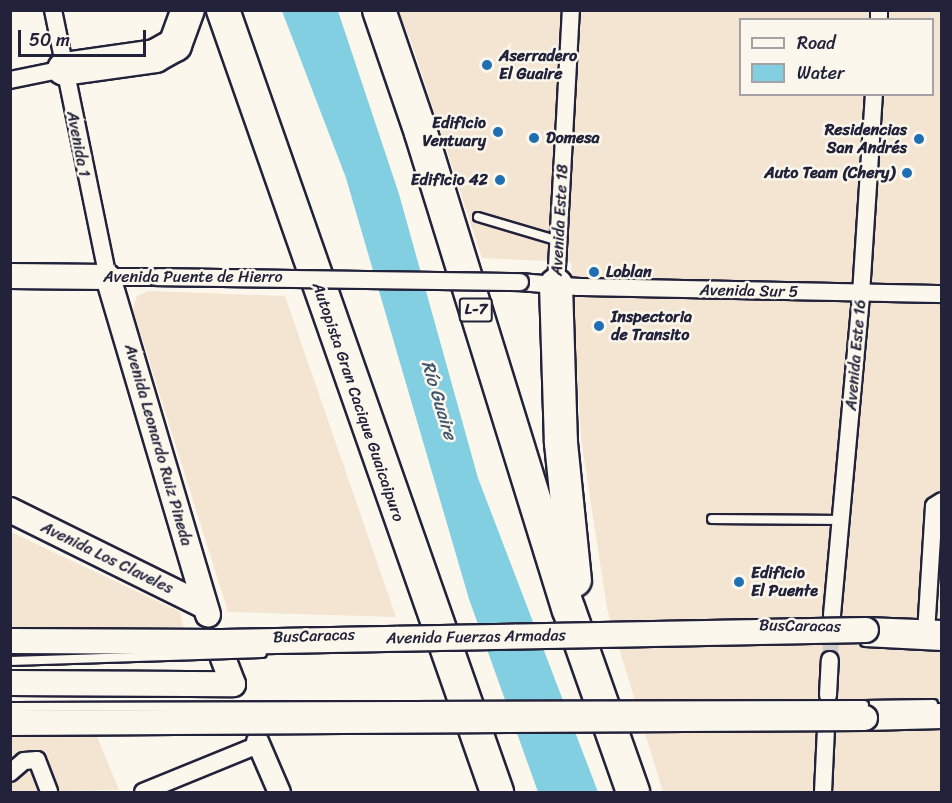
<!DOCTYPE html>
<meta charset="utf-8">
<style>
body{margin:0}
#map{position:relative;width:952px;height:803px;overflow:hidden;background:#fbf7ec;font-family:Sriracha,sans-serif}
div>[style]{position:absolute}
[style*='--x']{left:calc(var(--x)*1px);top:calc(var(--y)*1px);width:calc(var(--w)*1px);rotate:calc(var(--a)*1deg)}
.built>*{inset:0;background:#f4e5d2}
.water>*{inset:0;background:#82cfe1}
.minor-tunnel>*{height:16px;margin-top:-8px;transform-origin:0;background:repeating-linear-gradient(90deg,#d0ccc9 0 16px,transparent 0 24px)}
.roads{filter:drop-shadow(2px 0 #22223b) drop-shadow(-2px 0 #22223b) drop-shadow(0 2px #22223b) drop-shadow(0 -2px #22223b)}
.service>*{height:8px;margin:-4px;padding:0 4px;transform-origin:4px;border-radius:4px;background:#fbf7ec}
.minor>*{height:16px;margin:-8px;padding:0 8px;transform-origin:8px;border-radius:8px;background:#fbf7ec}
.tertiary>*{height:21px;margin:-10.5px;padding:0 10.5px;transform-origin:10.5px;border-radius:10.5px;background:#fbf7ec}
.secondary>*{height:24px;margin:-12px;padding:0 12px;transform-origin:12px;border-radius:12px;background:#fbf7ec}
.motorway>*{height:32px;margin:-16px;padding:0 16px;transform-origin:16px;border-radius:16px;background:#fbf7ec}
.bridges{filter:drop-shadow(2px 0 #22223b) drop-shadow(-2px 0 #22223b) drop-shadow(0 2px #22223b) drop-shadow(0 -2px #22223b)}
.service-bridge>*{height:8px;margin:-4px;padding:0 4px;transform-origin:4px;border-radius:4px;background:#fbf7ec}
.minor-bridge>*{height:16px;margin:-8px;padding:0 8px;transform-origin:8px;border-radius:8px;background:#fbf7ec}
.secondary-bridge>*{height:24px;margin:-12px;padding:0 12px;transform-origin:12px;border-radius:12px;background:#fbf7ec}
.dots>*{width:16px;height:16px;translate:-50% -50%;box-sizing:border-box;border:3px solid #fbf7ec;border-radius:50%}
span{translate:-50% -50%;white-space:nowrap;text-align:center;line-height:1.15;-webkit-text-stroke:5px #fbf7ec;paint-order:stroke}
.shield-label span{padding:2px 4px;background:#fbf7ec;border:2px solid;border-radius:4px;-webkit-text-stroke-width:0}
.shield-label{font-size:15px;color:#22223b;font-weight:700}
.poi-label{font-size:16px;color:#22223b;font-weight:700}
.left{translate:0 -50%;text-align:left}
.right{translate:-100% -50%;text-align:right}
.street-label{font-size:16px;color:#22223b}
.water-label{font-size:18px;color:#3f566d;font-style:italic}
.frame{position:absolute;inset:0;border:12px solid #22223b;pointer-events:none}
.legend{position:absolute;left:739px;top:18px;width:195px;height:78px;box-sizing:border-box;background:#fbf7ec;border:2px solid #a4a2a5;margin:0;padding:8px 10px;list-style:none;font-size:18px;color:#22223b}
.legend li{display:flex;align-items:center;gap:12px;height:30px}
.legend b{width:30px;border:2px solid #a4a2a5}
.scale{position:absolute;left:18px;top:30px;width:128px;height:27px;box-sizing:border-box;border:3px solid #22223b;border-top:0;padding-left:8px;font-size:18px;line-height:21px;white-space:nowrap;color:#22223b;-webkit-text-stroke:4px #fbf7ec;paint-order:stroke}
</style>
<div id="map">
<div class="built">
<div style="clip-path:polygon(evenodd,397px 11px,941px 11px,941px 792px,663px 792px,607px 609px,581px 438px,571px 262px,482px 258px,411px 41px,397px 11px,740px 20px,932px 20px,932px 94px,740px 94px,740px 20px)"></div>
<div style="clip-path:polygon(149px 291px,285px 296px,396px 617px,228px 612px,133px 309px,137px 296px)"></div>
<div style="clip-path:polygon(11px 532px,180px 612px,183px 627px,11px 628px)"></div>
<div style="clip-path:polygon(94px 729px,119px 790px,11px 792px,10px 730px)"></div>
</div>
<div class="water">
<div style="clip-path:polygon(282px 11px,338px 11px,399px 194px,478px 478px,598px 792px,538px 792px,469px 599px,346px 178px)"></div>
</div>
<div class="minor-tunnel">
<div style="--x:830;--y:660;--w:38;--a:-87"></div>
</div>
<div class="roads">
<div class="service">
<div style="--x:478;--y:217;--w:84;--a:16.5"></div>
<div style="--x:712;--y:519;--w:128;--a:0.4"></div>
<div style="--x:865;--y:642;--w:77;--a:3"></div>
<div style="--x:864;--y:705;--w:69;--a:-0.8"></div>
</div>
<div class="minor">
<div style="--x:53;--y:10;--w:273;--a:78.4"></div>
<div style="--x:108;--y:277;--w:50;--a:0"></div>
<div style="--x:879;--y:20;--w:10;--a:-90"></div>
<div style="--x:10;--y:80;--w:55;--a:-11.5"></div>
<div style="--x:520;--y:282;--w:58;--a:4.9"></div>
<div style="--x:578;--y:287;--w:364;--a:1.1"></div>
<div style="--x:556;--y:285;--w:275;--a:-86.9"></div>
<div style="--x:832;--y:615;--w:322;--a:-84.8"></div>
<div style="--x:861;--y:294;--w:200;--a:-86.3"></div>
<div style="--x:926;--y:633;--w:127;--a:-86.4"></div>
<div style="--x:934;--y:506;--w:9;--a:-32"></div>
<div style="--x:828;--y:695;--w:35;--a:-87"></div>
<div style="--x:10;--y:773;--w:18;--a:-41"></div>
<div style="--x:24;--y:761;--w:13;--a:-4"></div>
<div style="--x:37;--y:760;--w:34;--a:69"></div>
<div style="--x:143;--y:792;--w:124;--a:-22.2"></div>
<div style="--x:823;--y:792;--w:64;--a:-87.3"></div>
</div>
<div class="tertiary">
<div style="--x:257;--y:741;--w:56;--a:66.7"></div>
</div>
<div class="secondary">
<div style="--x:10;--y:276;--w:98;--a:0.6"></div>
<div style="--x:108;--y:277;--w:352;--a:73.5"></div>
<div style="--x:10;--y:510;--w:216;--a:26.3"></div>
<div style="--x:866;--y:630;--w:76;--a:2.3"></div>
<div style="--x:10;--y:683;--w:223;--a:0.3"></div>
<div style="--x:233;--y:684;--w:28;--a:-111"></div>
<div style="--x:865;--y:718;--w:77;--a:-1.5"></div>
</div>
<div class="motorway">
<div style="--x:223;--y:10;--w:829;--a:70.69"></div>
<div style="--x:379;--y:10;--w:130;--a:71.1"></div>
<div style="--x:421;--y:133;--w:499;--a:72.8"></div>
<div style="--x:569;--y:610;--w:193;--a:70.6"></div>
<div style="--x:64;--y:69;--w:92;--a:-8.1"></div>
<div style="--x:155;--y:56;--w:23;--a:-29"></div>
<div style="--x:175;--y:45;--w:37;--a:-70"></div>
<div style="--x:556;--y:285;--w:158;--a:88.2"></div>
<div style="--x:561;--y:443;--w:138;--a:84.2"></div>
</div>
</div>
<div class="bridges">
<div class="service-bridge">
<div style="--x:10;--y:661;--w:252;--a:-1.8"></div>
<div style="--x:10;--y:707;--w:854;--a:-0.13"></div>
</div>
<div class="minor-bridge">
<div style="--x:158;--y:277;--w:362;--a:0.8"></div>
</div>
<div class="secondary-bridge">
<div style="--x:10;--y:641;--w:212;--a:0.3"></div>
<div style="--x:222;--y:642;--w:644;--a:-1.07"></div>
<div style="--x:10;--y:723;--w:855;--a:-0.34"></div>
</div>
</div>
<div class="dots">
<div style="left:487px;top:65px;background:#1f6fb2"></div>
<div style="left:498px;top:132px;background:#1f6fb2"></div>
<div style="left:534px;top:138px;background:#1f6fb2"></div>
<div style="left:919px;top:139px;background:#1f6fb2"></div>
<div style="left:907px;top:173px;background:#1f6fb2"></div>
<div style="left:500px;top:180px;background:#1f6fb2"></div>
<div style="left:594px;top:272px;background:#1f6fb2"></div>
<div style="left:599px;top:326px;background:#1f6fb2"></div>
<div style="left:739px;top:582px;background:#1f6fb2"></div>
</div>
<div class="shield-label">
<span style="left:476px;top:310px">L-7</span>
</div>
<div class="poi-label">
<span class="left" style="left:499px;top:65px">Aserradero<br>El Guaire</span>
<span class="right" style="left:486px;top:132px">Edificio<br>Ventuary</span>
<span class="right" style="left:907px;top:139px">Residencias<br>San Andrés</span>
<span class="left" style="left:546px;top:138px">Domesa</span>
<span class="right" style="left:895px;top:173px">Auto Team (Chery)</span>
<span class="right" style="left:488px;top:180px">Edificio 42</span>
<span class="left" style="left:606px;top:272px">Loblan</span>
<span class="left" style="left:611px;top:326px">Inspectoria<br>de Transito</span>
<span class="left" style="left:751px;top:582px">Edificio<br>El Puente</span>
</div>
<div class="street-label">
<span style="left:78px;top:144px;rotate:79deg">Avenida 1</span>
<span style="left:560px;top:220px;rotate:-87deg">Avenida Este 18</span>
<span style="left:193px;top:277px">Avenida Puente de Hierro</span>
<span style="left:749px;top:291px;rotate:1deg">Avenida Sur 5</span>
<span style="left:856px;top:355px;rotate:-85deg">Avenida Este 16</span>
<span style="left:358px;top:402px;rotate:71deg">Autopista Gran Cacique Guaicaipuro</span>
<span style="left:158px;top:445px;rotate:74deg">Avenida Leonardo Ruiz Pineda</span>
<span style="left:107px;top:558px;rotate:26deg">Avenida Los Claveles</span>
<span style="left:800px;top:626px;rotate:1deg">BusCaracas</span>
<span style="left:314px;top:636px;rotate:-2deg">BusCaracas</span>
<span style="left:476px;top:637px;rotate:-1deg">Avenida Fuerzas Armadas</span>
</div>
<div class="water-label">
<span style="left:439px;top:400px;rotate:73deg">Río Guaire</span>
</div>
<div class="frame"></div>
<ul class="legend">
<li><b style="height:8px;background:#fbf7ec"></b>Road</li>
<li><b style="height:16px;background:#82cfe1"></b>Water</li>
</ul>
<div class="scale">50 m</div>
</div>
